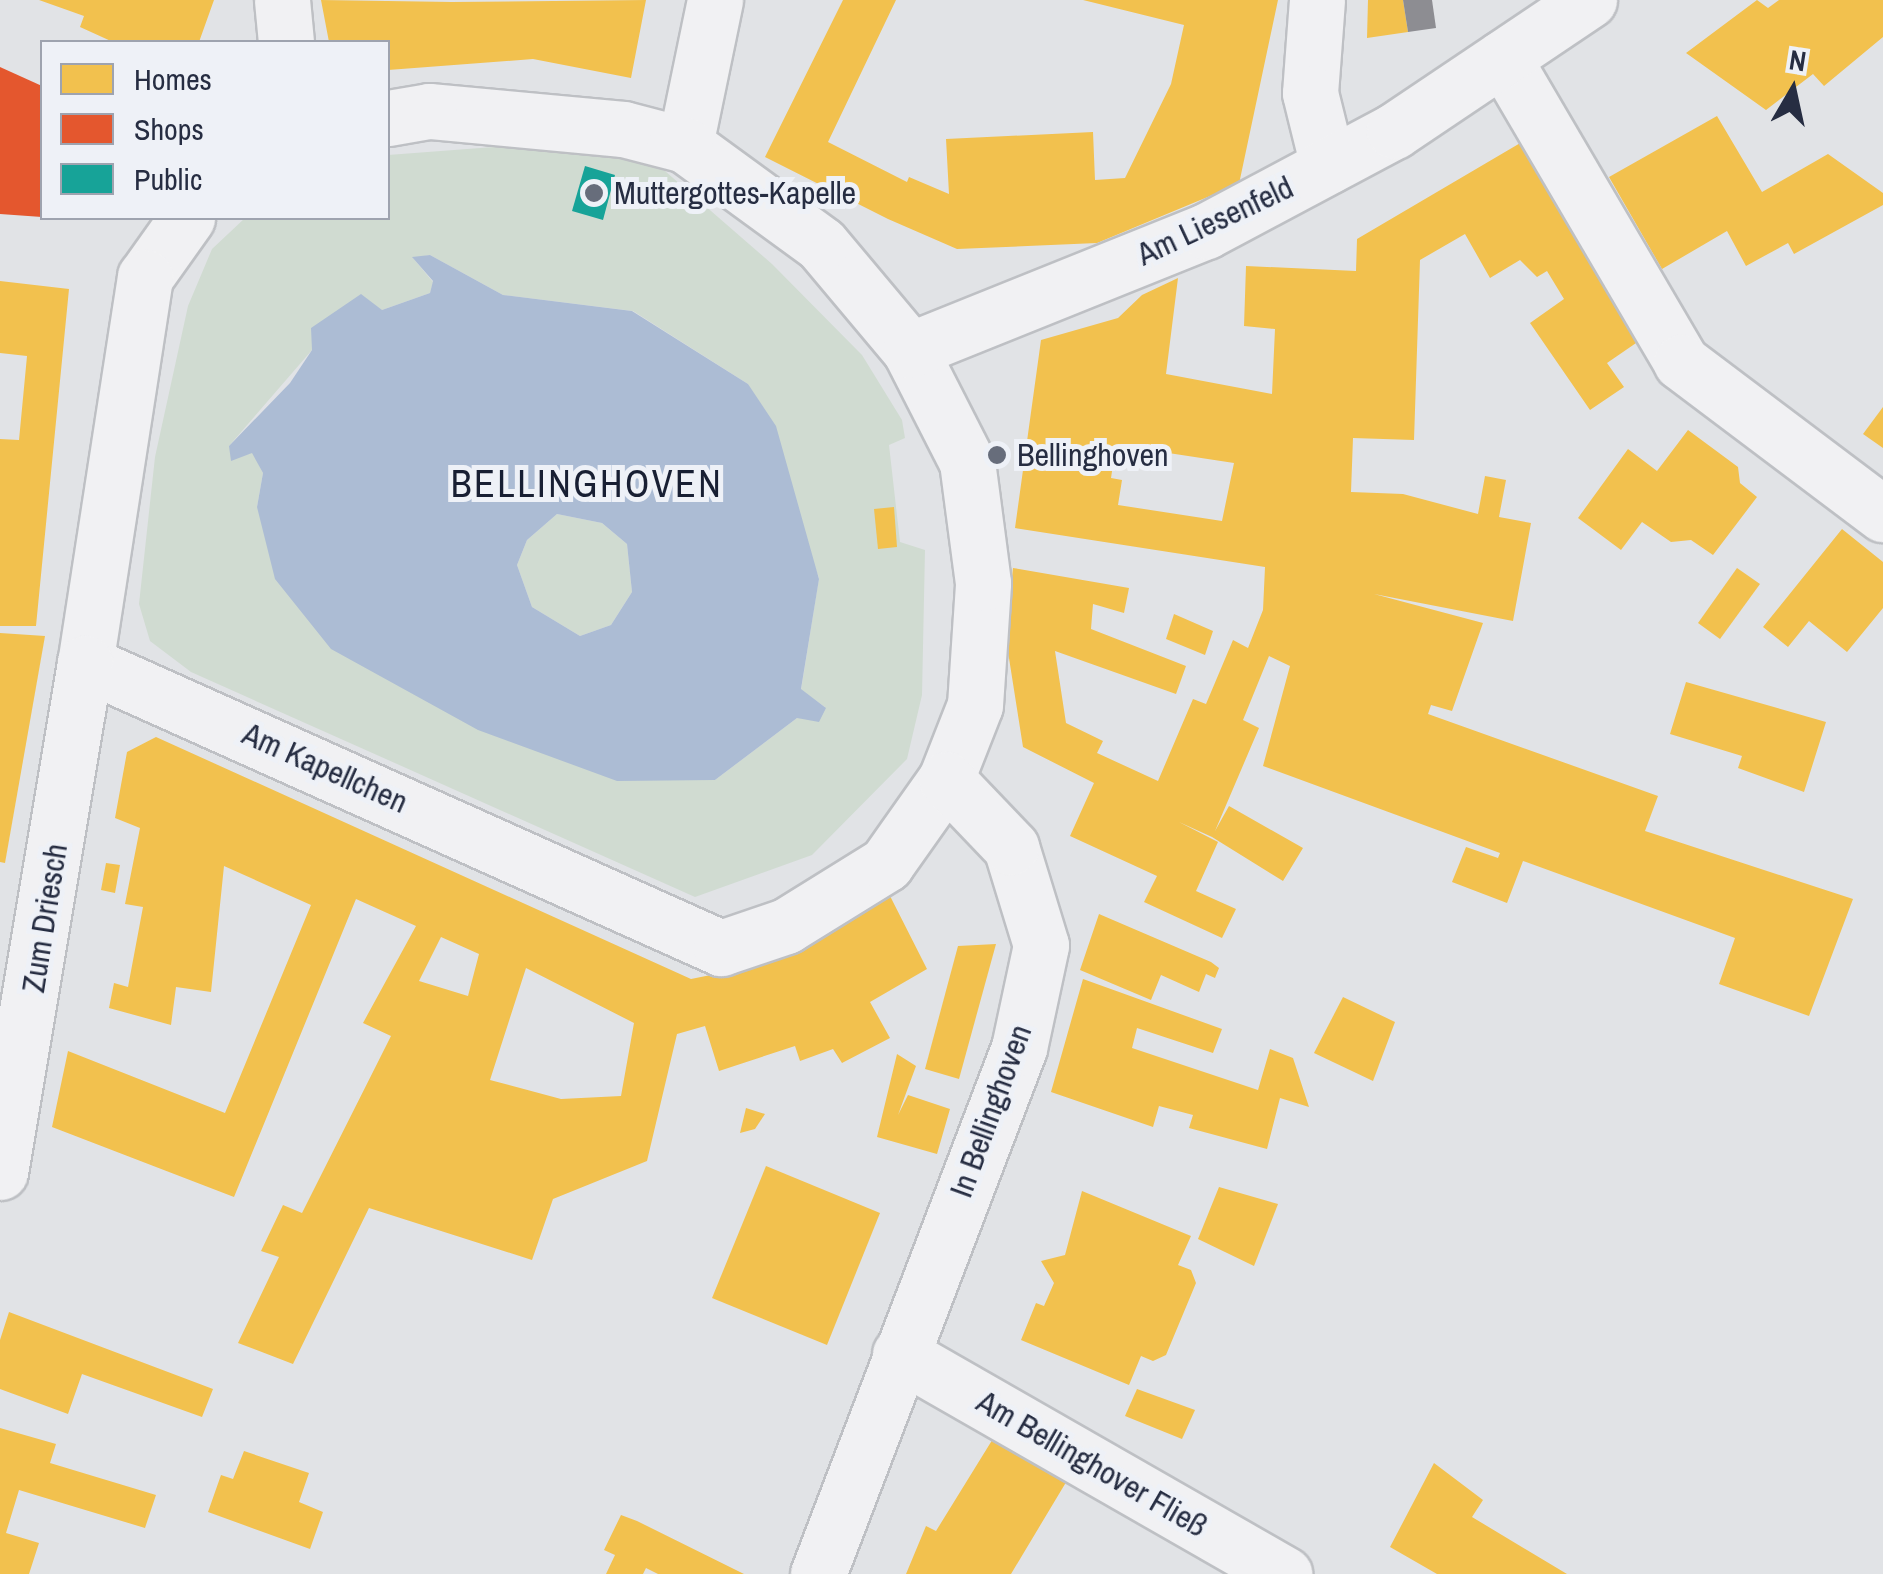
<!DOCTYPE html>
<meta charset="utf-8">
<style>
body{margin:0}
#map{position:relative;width:1883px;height:1574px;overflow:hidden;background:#e1e3e6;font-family:"Archivo Narrow",sans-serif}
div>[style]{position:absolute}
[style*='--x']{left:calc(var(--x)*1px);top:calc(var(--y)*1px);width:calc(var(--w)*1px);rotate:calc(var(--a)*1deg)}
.green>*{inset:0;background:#d0dbd1}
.water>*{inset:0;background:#acbcd4}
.homes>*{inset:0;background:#f2c14e}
.shops>*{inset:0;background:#e4572e}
.public>*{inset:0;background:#17a398}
.industry>*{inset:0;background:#8d8d92}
.roads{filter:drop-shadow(2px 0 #bec0c4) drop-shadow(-2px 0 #bec0c4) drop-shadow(0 2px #bec0c4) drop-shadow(0 -2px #bec0c4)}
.minor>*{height:55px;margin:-27.5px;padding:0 27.5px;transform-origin:27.5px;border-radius:27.5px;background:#f1f1f3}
.dots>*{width:28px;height:28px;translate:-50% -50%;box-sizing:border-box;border:5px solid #eef1f7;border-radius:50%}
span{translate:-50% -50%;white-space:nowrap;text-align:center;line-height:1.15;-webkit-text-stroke:10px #eef1f7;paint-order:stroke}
.poi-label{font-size:32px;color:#262d42}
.left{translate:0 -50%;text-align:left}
.street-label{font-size:32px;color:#262d42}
.quarter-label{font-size:38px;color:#181f33;letter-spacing:2.5px}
.legend{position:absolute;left:40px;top:40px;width:350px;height:180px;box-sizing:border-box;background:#eef1f7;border:2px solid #9ea3af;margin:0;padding:12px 18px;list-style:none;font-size:30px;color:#262d42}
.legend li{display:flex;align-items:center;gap:20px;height:50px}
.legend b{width:50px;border:2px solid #9ea3af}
.north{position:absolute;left:1743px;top:40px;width:100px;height:100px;-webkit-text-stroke:8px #eef1f7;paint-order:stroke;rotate:9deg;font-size:28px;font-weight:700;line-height:40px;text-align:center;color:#262d42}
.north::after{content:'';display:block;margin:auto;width:35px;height:45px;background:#262d42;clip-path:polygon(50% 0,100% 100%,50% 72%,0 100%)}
</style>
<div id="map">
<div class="green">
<div style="clip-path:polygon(evenodd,533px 144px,611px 150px,665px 171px,772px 264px,862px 355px,902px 420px,905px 438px,889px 445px,900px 542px,925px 550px,922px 695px,907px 759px,812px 855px,695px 897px,191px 672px,150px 641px,139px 604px,155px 457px,188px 306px,212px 249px,245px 218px,388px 218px,388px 155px,533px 144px,430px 255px,503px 295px,633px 311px,748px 384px,819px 578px,801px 690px,825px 707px,797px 718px,715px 780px,257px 507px,263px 473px,253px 453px,229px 446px,312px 350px,382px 310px,430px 293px,433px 282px,413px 258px,430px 255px)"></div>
<div style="clip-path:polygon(557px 514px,602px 523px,627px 544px,632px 592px,611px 625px,580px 636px,532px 607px,517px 565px,527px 540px)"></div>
</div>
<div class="water">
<div style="clip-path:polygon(evenodd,430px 255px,503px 295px,632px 311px,748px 384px,776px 426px,819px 579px,801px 689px,826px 708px,819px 722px,797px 718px,715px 780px,617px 781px,478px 730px,331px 649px,275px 579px,257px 507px,263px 473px,252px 453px,231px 461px,229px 446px,290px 383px,312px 350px,311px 328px,361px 294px,382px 310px,430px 293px,433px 281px,412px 257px,430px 255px,557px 514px,602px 523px,627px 544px,632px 592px,611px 625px,580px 636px,532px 607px,517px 565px,527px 540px,557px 514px)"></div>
</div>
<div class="homes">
<div style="clip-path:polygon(39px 0,214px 0,199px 42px,113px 42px,80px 27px,84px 16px)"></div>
<div style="clip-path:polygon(321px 0,452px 2px,646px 0,631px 78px,533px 59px,388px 70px,388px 42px,329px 42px)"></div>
<div style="clip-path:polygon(843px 0,896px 0,828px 142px,907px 182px,909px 177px,949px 194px,946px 139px,1093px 132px,1095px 180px,1125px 178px,1171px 84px,1184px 25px,1083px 0,1278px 0,1239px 184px,1097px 243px,957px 249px,888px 219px,765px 157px)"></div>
<div style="clip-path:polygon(1368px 0,1403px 0,1408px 32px,1367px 38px)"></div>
<div style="clip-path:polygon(1757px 0,1768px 8px,1779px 0,1883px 0,1883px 37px,1824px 86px,1813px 74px,1766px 110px,1686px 53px)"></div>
<div style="clip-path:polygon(1717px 116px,1762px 192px,1828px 154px,1883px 193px,1883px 205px,1794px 254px,1788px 243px,1746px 266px,1727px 231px,1662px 269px,1609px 177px)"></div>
<div style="clip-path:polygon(evenodd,1522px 142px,1639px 341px,1607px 363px,1624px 387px,1590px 410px,1530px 323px,1564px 299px,1547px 271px,1537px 277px,1520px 260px,1490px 278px,1465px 234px,1420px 260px,1414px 440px,1353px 438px,1351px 492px,1403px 494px,1478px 514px,1485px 476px,1506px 480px,1499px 517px,1531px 523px,1513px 621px,1374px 594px,1483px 623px,1452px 711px,1431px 705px,1428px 714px,1658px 796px,1645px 831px,1853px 899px,1809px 1016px,1719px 984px,1735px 938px,1523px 861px,1507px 903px,1452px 882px,1466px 847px,1498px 858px,1500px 853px,1263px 766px,1290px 666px,1269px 656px,1243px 720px,1259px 728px,1215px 831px,1229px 806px,1303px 848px,1283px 881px,1212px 837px,1179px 822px,1218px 842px,1196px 891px,1236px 909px,1222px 938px,1144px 902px,1157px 876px,1070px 836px,1094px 783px,1023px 747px,1006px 639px,1013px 568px,1129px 588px,1124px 613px,1093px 604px,1091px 629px,1186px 666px,1176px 694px,1055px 651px,1066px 723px,1103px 741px,1097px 753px,1158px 781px,1193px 699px,1206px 704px,1233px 640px,1248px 648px,1263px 610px,1265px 567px,1015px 528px,1041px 340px,1118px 318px,1142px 295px,1178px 278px,1166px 374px,1272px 394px,1275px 329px,1244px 326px,1246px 266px,1356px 271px,1357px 239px,1522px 142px,1116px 445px,1234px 463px,1222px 521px,1118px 505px,1122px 480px,1111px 478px,1116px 445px)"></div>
<div style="clip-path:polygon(0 281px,69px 289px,36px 626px,0 626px,0 439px,19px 440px,27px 356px,0 353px)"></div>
<div style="clip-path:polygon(1883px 407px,1883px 448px,1863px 434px)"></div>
<div style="clip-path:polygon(1688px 430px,1738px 467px,1740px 483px,1757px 497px,1713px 555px,1691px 540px,1671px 542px,1642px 522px,1621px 550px,1578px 518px,1628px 449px,1657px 471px)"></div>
<div style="clip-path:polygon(894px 507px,897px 547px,878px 549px,874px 509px)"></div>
<div style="clip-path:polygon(1842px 529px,1883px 562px,1883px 608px,1847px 652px,1809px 621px,1788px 647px,1763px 627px)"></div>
<div style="clip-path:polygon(1737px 568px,1760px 584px,1720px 639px,1698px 623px)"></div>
<div style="clip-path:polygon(1174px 614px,1213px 631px,1205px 655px,1166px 639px)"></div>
<div style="clip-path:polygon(0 633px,45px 636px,5px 863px,0 862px)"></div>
<div style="clip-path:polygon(1686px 682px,1826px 722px,1804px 792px,1738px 768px,1742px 756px,1670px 734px)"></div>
<div style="clip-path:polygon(evenodd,156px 737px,691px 979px,765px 964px,888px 892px,927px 969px,870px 1002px,890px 1038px,842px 1063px,833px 1049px,800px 1061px,795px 1046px,719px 1071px,705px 1026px,677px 1034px,647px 1161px,553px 1199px,532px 1260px,369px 1208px,293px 1364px,238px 1343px,279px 1257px,261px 1251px,283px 1205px,302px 1213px,391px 1036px,363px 1023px,416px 926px,356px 899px,234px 1197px,52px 1127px,68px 1051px,225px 1113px,311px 905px,224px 866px,211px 992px,176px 987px,171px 1025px,109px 1008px,114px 983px,128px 987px,143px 907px,125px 904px,140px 828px,115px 818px,127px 752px,156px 737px,441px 937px,479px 954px,468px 996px,419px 981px,441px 937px,156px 737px,526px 968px,634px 1023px,621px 1096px,561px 1099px,490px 1080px,526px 968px)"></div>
<div style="clip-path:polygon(106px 863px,120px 865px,115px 893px,101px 890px)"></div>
<div style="clip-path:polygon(1099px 914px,1211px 962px,1219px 968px,1215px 978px,1206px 974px,1199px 992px,1161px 975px,1151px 1000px,1080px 970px)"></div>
<div style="clip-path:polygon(996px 944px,959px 1079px,925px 1069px,958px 946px)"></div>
<div style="clip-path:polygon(1083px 979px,1222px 1029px,1213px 1053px,1137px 1028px,1132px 1048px,1258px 1090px,1270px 1049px,1293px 1058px,1309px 1107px,1280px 1098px,1267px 1149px,1189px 1128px,1193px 1115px,1159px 1106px,1153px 1127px,1051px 1092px)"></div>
<div style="clip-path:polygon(1343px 997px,1395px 1022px,1373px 1081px,1314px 1053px)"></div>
<div style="clip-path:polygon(897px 1054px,916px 1066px,898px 1115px,908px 1095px,950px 1109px,937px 1154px,877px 1137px)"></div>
<div style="clip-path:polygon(746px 1108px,765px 1114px,755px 1129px,740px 1133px)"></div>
<div style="clip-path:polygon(766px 1166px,880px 1213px,827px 1345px,712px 1298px)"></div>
<div style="clip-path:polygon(1219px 1187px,1278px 1204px,1254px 1266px,1198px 1239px)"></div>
<div style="clip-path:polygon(1082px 1191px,1191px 1236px,1178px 1265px,1191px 1270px,1196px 1283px,1166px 1355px,1153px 1361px,1141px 1356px,1129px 1385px,1021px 1340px,1036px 1303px,1044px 1306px,1054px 1283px,1041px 1261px,1065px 1255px)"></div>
<div style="clip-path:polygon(9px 1312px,213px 1389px,202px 1417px,82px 1374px,68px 1414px,0 1389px,0 1340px)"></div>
<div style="clip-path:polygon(1137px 1389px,1195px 1410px,1182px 1439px,1125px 1416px)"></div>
<div style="clip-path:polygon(0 1428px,56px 1444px,50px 1463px,156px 1495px,145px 1528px,19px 1490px,6px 1533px,39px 1543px,29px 1574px,0 1574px)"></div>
<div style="clip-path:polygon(999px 1429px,1071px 1474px,1011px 1574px,906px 1574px,926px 1526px,936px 1531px)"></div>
<div style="clip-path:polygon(244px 1451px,309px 1473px,299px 1502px,323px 1512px,310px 1549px,208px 1512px,221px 1475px,233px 1479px)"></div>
<div style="clip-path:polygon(1434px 1463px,1483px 1500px,1472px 1517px,1567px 1574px,1437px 1574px,1390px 1547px)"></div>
<div style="clip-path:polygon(621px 1515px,637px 1521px,744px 1574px,658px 1574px,646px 1568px,643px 1574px,606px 1574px,615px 1555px,604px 1550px)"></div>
</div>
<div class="shops">
<div style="clip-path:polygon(0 67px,42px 86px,42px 217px,0 214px)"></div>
</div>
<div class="public">
<div style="clip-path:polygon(585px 166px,615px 175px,603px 220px,572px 211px)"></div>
</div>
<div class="industry">
<div style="clip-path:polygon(1403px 0,1432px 0,1436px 28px,1408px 32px)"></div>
</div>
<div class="roads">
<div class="minor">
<div style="--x:282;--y:0;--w:42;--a:84.6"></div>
<div style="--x:1317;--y:0;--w:93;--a:94.3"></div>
<div style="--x:1310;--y:93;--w:75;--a:76.1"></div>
<div style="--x:1503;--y:58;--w:352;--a:59.6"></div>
<div style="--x:1681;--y:362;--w:253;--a:37"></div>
<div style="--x:685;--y:145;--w:148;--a:-78.3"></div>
<div style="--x:187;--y:218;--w:72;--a:125.4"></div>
<div style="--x:145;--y:277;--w:391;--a:98.8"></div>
<div style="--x:85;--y:663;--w:697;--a:24.14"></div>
<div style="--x:721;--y:948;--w:69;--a:-18.7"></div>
<div style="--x:786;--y:926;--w:118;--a:-31.8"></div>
<div style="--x:886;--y:864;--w:104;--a:-54.8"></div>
<div style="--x:946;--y:779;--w:79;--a:-68.6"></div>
<div style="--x:975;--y:705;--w:122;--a:-86.2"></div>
<div style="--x:983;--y:583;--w:122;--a:-97.5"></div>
<div style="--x:967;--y:462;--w:126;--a:-117"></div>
<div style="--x:910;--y:350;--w:138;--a:-130"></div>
<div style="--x:821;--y:244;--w:168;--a:-143.9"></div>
<div style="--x:685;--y:145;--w:64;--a:-165.5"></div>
<div style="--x:623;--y:129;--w:195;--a:-174.7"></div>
<div style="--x:429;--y:111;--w:42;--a:170.3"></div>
<div style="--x:910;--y:350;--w:319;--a:-21.9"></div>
<div style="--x:1206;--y:231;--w:213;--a:-28"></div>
<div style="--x:1394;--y:131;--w:235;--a:-33.9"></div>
<div style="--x:0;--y:1172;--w:516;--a:-80.52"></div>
<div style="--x:900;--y:1354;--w:443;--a:29.8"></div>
<div style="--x:818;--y:1574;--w:563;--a:-69.09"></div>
<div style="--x:1019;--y:1048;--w:105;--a:-77.9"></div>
<div style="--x:1041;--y:945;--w:102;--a:-107"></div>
<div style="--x:1011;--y:847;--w:94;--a:-133.7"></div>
</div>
</div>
<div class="dots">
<div style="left:594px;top:193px;background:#676d7b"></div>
<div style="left:997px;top:455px;background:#676d7b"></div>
</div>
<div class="poi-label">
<span class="left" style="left:614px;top:193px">Muttergottes-Kapelle</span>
<span class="left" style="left:1017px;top:455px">Bellinghoven</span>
</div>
<div class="street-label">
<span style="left:1215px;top:221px;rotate:-25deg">Am Liesenfeld</span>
<span style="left:325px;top:768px;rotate:24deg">Am Kapellchen</span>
<span style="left:45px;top:918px;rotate:-81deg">Zum Driesch</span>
<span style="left:991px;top:1111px;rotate:-70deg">In Bellinghoven</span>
<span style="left:1092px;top:1464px;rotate:30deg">Am Bellinghover Fließ</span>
</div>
<div class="quarter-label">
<span style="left:587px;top:484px">BELLINGHOVEN</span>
</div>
<ul class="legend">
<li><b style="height:28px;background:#f2c14e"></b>Homes</li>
<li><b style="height:28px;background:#e4572e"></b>Shops</li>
<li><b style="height:28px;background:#17a398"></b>Public</li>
</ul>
<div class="north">N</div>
</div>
